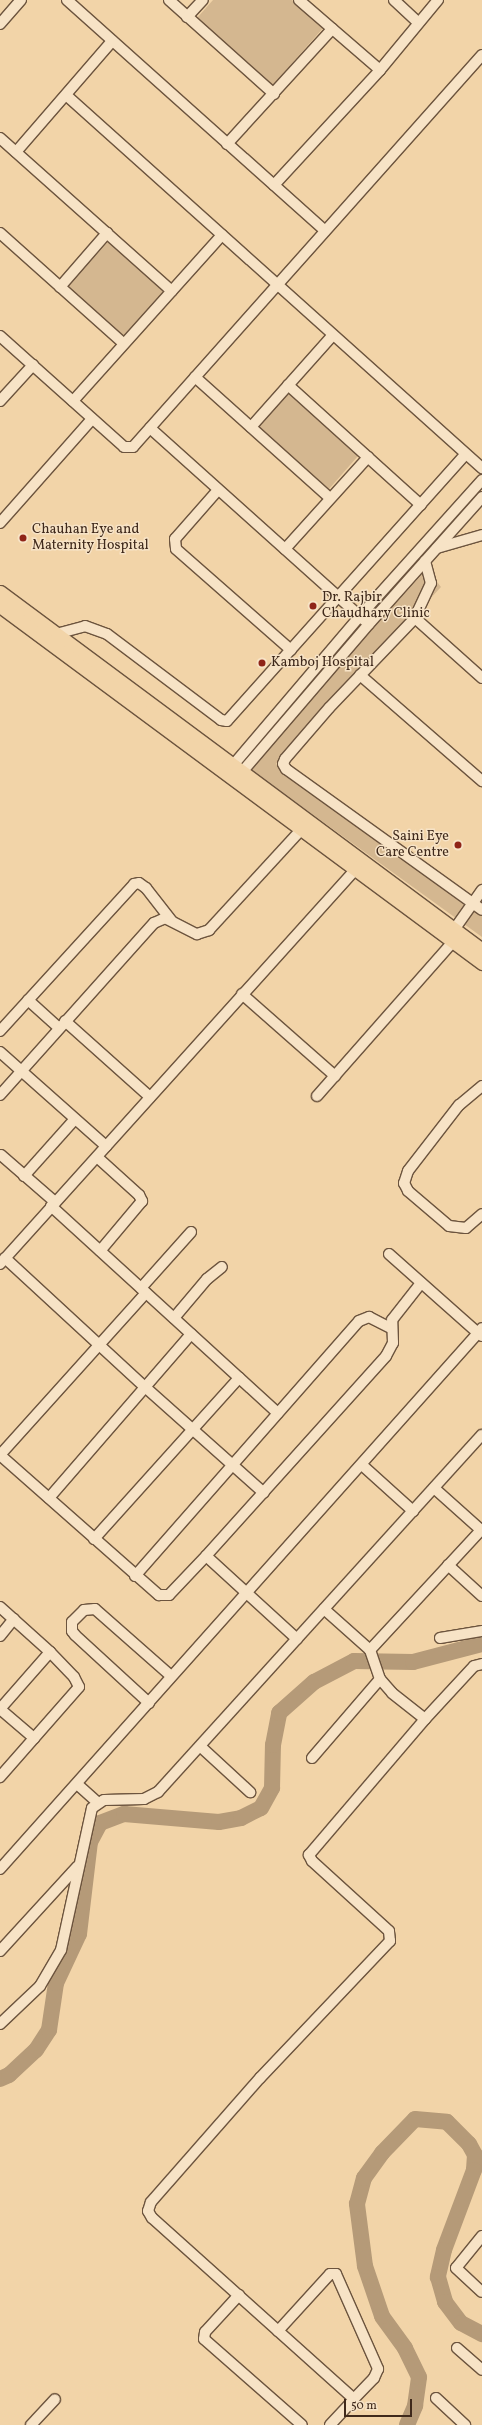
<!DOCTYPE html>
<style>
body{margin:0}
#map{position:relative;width:482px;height:2425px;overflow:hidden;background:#f2d4a8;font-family:Vollkorn,serif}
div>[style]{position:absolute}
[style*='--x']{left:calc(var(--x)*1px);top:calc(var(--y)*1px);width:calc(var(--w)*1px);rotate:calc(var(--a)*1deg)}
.green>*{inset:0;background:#d4b790}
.river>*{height:16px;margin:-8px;padding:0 8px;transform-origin:8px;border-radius:8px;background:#b59a78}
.roads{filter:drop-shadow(1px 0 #6c543e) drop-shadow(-1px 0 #6c543e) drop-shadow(0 1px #6c543e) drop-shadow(0 -1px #6c543e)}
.minor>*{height:10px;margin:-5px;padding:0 5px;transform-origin:5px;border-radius:5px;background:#f7e3c6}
.major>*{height:13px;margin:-6.5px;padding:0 6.5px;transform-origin:6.5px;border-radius:6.5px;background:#f2d4a8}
.dots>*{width:11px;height:11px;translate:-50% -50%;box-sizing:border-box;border:2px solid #f7e3c6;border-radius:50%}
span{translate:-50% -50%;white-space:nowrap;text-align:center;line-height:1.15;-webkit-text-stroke:3px #f7e3c6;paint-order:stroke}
.poi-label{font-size:14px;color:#3f291b}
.left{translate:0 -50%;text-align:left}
.right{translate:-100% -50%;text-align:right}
.scale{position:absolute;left:344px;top:2399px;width:68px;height:18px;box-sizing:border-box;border:2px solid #3f291b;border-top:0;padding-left:5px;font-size:12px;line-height:14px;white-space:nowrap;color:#3f291b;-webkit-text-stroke:3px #f7e3c6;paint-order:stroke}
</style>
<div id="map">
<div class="green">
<div style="clip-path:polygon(213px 0,292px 0,323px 28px,273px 85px,197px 18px)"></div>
<div style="clip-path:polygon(108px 242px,164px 291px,124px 336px,68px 286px)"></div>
<div style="clip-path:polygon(288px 393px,358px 456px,329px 489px,258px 426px)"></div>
<div style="clip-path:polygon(427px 569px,441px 587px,276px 764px,482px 916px,482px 937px,247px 767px)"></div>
</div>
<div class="river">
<div style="--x:0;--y:2079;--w:10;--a:-24"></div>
<div style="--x:9;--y:2075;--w:37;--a:-43"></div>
<div style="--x:36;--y:2050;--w:24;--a:-57"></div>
<div style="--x:49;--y:2030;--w:48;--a:-81.5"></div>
<div style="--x:56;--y:1983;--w:54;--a:-64.9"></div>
<div style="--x:79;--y:1934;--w:93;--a:-83.2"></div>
<div style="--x:90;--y:1842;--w:21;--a:-62"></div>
<div style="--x:100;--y:1823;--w:26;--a:-21"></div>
<div style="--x:124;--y:1814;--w:95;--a:4.8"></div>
<div style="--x:219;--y:1822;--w:22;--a:-10"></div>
<div style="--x:241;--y:1818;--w:22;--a:-27"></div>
<div style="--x:261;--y:1808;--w:23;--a:-61"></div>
<div style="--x:272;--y:1788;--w:43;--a:-88.7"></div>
<div style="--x:273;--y:1745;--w:33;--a:-79"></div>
<div style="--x:279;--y:1713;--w:47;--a:-41.5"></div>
<div style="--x:314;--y:1682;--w:45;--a:-27.7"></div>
<div style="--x:354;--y:1661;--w:59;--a:1"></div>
<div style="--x:413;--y:1662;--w:71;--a:-14.6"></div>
<div style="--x:407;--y:2425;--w:21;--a:-67"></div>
<div style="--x:415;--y:2406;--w:29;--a:-82"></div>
<div style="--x:419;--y:2377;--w:32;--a:-116"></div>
<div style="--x:405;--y:2348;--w:39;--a:-126"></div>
<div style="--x:382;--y:2316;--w:53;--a:-108.8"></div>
<div style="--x:365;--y:2266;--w:63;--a:-97.4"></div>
<div style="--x:357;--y:2204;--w:27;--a:-75"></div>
<div style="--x:364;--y:2178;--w:31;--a:-54"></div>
<div style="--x:382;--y:2153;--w:47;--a:-45.9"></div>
<div style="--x:415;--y:2119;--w:32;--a:5"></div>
<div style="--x:447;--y:2122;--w:31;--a:45"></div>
<div style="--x:469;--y:2144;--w:13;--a:61"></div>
<div style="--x:475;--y:2155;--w:15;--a:94"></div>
<div style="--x:474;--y:2170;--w:85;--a:110.6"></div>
<div style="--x:444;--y:2250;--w:28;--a:103"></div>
<div style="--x:438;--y:2277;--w:26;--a:74"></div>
<div style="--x:445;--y:2302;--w:26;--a:53"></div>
<div style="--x:461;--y:2323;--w:24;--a:28"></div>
</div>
<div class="roads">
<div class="minor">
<div style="--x:67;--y:0;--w:346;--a:41.8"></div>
<div style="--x:169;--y:0;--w:141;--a:41.8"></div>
<div style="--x:299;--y:0;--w:107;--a:40.8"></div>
<div style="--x:394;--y:0;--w:33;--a:43"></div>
<div style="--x:187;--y:17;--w:23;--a:-47"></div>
<div style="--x:0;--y:24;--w:32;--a:-49"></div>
<div style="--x:66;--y:95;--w:559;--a:41.88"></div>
<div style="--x:0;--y:138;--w:230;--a:41.7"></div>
<div style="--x:227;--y:144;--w:156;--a:-47.6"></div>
<div style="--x:16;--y:152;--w:147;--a:-49.1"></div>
<div style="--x:274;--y:185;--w:156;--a:-47.3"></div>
<div style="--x:380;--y:70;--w:91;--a:-50.4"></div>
<div style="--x:0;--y:233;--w:166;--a:41.8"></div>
<div style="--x:60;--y:287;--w:72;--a:-49"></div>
<div style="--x:0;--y:336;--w:166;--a:41.8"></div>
<div style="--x:124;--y:447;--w:9;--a:0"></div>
<div style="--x:133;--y:447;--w:525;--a:-48.32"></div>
<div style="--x:195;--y:377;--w:181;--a:41.9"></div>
<div style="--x:288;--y:385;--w:179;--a:42.1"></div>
<div style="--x:0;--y:401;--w:49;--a:-47.5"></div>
<div style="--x:73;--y:401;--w:223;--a:-48.1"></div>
<div style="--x:251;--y:427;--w:123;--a:-48.3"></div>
<div style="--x:150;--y:428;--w:288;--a:41.9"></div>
<div style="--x:482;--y:480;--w:183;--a:131.9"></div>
<div style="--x:360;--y:616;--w:196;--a:130.4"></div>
<div style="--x:233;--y:765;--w:11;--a:95"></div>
<div style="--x:232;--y:776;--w:11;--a:-22"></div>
<div style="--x:242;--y:772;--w:195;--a:-49.4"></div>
<div style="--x:369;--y:624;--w:170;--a:-48.3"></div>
<div style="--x:218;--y:490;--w:65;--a:131.3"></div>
<div style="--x:175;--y:539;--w:10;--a:84"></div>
<div style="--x:176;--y:549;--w:153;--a:41.3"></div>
<div style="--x:0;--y:523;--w:139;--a:-48.5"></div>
<div style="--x:437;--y:548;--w:47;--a:-16.1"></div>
<div style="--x:285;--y:549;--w:124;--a:-47.9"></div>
<div style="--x:425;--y:561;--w:23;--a:75"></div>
<div style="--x:431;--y:583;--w:38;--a:115"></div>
<div style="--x:415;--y:618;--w:124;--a:133.7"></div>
<div style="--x:329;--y:708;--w:67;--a:130.8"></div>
<div style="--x:285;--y:759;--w:5;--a:112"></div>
<div style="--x:283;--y:764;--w:6;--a:59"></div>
<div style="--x:286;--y:769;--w:241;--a:35.7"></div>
<div style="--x:415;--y:618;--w:90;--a:41.8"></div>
<div style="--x:56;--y:634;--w:30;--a:-15"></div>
<div style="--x:85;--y:626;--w:23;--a:20"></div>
<div style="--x:107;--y:634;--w:143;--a:37"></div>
<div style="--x:221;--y:720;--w:6;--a:9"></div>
<div style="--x:227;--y:721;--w:358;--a:-48.2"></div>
<div style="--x:360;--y:675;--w:162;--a:41"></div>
<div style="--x:451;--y:934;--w:54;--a:-54.8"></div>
<div style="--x:242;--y:994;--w:124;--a:41.4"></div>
<div style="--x:28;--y:1000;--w:42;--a:42.1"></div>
<div style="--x:65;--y:1021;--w:114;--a:41.8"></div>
<div style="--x:0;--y:1031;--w:199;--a:-47.6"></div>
<div style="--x:134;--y:884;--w:5;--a:-11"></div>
<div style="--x:139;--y:883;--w:9;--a:36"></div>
<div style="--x:146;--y:888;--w:41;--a:52"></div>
<div style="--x:0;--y:1052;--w:142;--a:41.6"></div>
<div style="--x:482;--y:1086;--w:30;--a:140"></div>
<div style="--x:459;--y:1105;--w:83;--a:127.7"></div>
<div style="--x:408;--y:1171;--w:13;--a:108"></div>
<div style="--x:404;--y:1183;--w:9;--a:63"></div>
<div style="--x:408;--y:1191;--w:54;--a:40.5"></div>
<div style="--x:449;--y:1226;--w:17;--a:7"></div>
<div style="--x:466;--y:1228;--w:21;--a:-41"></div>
<div style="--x:0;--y:1095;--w:231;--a:-48.2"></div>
<div style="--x:154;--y:923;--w:12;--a:-24"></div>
<div style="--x:165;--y:918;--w:36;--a:27"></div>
<div style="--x:197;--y:934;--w:13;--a:-18"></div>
<div style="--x:209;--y:930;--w:137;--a:-47.4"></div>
<div style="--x:317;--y:1096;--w:205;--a:-48.6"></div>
<div style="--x:1;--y:1155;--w:72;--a:41"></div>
<div style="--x:97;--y:1157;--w:57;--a:42.1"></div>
<div style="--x:139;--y:1195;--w:7;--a:63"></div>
<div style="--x:142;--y:1201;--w:65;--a:130"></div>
<div style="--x:24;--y:1176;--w:76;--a:-48.2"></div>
<div style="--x:51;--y:1206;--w:307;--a:42.4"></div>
<div style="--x:389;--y:1254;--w:119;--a:41.6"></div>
<div style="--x:478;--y:1333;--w:6;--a:-51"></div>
<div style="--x:5;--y:1258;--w:190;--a:42.7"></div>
<div style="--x:145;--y:1387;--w:159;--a:41.7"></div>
<div style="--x:0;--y:1264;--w:530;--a:-47.98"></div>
<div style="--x:141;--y:1288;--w:75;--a:-48.2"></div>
<div style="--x:174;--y:1318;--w:51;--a:-49.8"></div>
<div style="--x:207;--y:1279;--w:19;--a:-39"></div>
<div style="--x:0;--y:1455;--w:212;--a:41.4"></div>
<div style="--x:159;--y:1595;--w:10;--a:0"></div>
<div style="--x:169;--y:1595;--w:54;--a:-46.5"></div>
<div style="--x:0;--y:1455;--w:218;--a:-48"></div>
<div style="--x:362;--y:1465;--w:69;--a:42"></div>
<div style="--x:434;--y:1488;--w:63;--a:41.8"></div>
<div style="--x:49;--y:1498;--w:217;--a:-49.1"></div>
<div style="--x:94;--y:1539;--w:217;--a:-48"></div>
<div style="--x:448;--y:1565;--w:46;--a:42.4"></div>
<div style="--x:135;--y:1576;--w:339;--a:-48.7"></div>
<div style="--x:359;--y:1321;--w:11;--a:-22"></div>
<div style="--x:369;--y:1317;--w:25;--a:27"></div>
<div style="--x:0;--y:1607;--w:67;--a:42"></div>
<div style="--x:50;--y:1652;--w:35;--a:46"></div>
<div style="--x:74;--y:1677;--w:11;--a:63"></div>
<div style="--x:79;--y:1687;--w:120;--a:131.3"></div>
<div style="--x:324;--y:1609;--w:62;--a:41.7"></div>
<div style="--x:370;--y:1650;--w:31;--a:71"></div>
<div style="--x:380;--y:1679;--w:18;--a:49"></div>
<div style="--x:392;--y:1693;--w:42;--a:38.2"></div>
<div style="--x:425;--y:1719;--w:72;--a:-47.2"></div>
<div style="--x:474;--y:1666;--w:8;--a:-14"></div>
<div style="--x:0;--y:1636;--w:22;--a:-51"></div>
<div style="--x:440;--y:1638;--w:43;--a:-9.5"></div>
<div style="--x:297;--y:1639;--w:123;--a:-137.6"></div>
<div style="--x:206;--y:1556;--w:269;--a:-48"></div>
<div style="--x:386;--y:1356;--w:15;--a:-62"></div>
<div style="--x:393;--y:1343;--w:23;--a:-92"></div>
<div style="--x:392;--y:1320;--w:47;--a:-51.9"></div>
<div style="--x:370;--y:1650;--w:165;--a:-47.2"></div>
<div style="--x:149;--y:1703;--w:100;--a:-137.4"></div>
<div style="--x:75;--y:1635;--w:5;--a:-127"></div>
<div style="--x:72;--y:1631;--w:9;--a:-90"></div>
<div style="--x:72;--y:1622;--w:17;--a:-45"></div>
<div style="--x:84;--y:1610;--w:11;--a:-5"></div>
<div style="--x:95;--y:1609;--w:101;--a:41.4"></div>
<div style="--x:0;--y:1709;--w:76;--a:-48.7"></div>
<div style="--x:0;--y:1709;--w:45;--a:40.5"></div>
<div style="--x:201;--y:1747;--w:67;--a:42.6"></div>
<div style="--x:312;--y:1758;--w:104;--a:-49.3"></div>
<div style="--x:77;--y:1784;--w:27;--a:42"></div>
<div style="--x:0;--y:1869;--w:718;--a:-48.27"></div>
<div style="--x:478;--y:1333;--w:5;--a:37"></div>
<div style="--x:0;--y:1951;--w:115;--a:-47.5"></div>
<div style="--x:0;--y:2024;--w:55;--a:-43.5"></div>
<div style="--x:40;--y:1986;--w:42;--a:-59.7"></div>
<div style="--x:61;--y:1950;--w:145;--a:-77.7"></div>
<div style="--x:92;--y:1808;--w:14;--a:-34"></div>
<div style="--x:104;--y:1800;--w:40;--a:-1.4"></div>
<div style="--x:144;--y:1799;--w:16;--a:-27"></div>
<div style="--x:158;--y:1792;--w:482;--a:-47.8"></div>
<div style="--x:482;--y:2236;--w:41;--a:129.1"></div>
<div style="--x:456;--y:2268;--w:35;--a:43"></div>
<div style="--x:239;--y:2295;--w:50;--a:132.6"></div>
<div style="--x:205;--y:2332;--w:7;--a:98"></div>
<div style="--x:204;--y:2339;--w:130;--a:41.3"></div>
<div style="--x:278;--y:2331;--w:77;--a:-47.6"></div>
<div style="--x:330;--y:2274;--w:6;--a:0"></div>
<div style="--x:336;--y:2274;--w:104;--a:66.1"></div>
<div style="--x:378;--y:2369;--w:10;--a:114"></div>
<div style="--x:374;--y:2378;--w:29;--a:134"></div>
<div style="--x:457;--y:2348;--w:33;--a:41"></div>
<div style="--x:436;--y:2398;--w:40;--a:43"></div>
<div style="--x:31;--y:2425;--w:35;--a:-47"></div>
<div style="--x:330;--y:2425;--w:35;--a:-47"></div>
<div style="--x:354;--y:2399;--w:271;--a:-138.1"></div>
<div style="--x:152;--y:2218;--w:8;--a:-120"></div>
<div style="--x:148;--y:2211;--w:9;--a:-72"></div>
<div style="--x:151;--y:2202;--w:165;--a:-48.7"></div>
<div style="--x:260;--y:2078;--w:189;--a:-46.5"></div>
<div style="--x:390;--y:1941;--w:10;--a:-96"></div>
<div style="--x:389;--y:1931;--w:104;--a:-137.7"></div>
<div style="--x:312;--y:1861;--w:7;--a:-117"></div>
<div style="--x:309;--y:1855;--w:179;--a:-49.5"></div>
</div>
<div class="major">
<div style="--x:0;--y:592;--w:600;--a:36.6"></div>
<div style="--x:0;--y:606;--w:600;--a:36.53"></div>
</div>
</div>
<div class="dots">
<div style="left:23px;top:538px;background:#8f2418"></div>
<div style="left:313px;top:606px;background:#8f2418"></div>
<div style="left:262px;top:663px;background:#8f2418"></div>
<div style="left:458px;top:845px;background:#8f2418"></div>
</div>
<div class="poi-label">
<span class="left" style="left:32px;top:538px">Chauhan Eye and<br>Maternity Hospital</span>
<span class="left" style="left:322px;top:606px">Dr. Rajbir<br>Chaudhary Clinic</span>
<span class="left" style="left:271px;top:663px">Kamboj Hospital</span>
<span class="right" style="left:449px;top:845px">Saini Eye<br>Care Centre</span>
</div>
<div class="scale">50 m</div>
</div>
